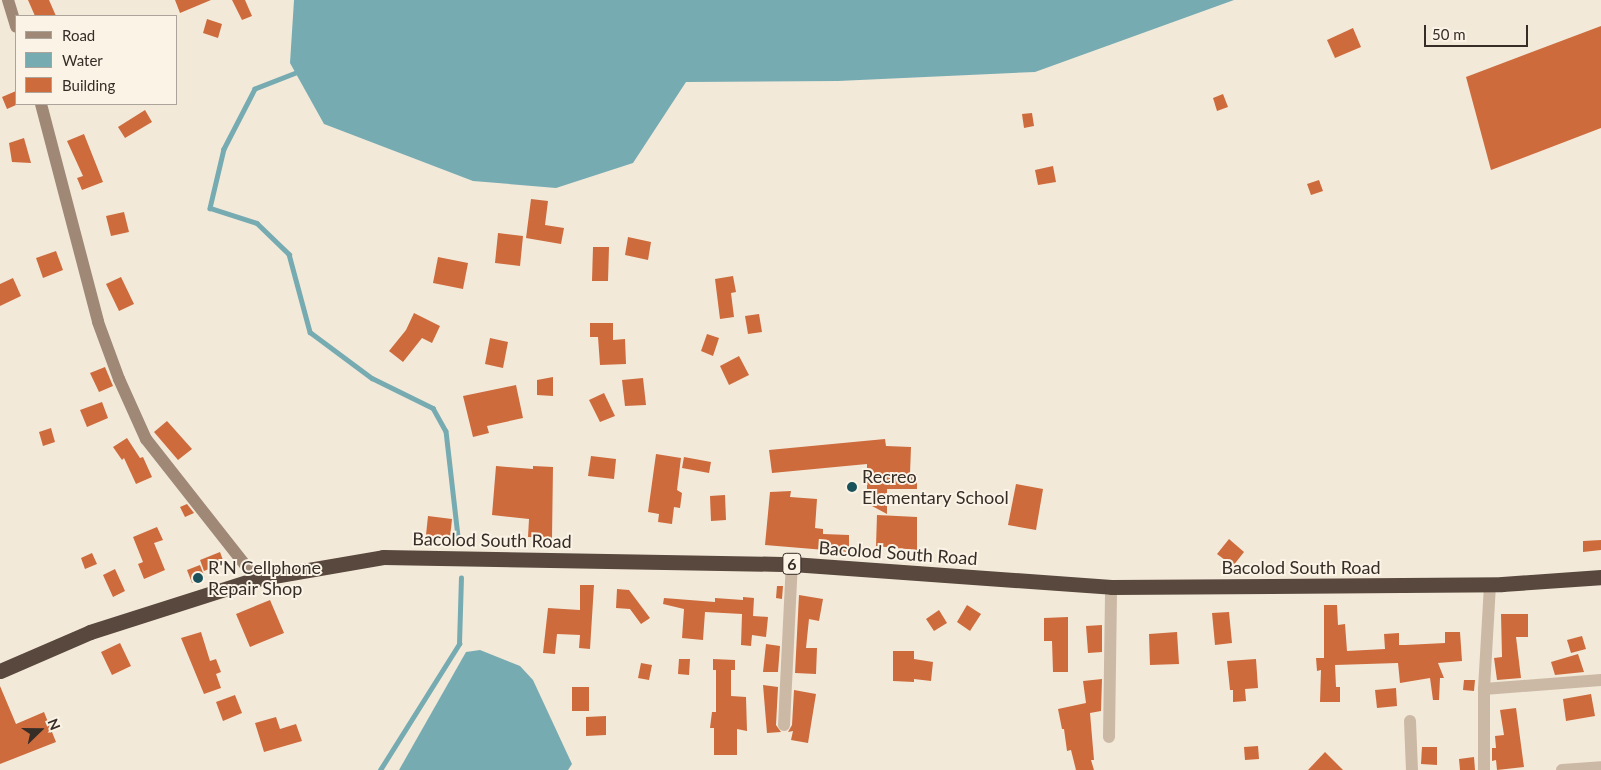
<!DOCTYPE html>
<style>
body{margin:0}
#map{position:relative;width:1601px;height:770px;overflow:hidden;background:#f3e9d9;font-family:Lato,sans-serif}
div>[style]{position:absolute}
[style*='--x']{left:calc(var(--x)*1px);top:calc(var(--y)*1px);width:calc(var(--w)*1px);rotate:calc(var(--a)*1deg)}
.water>*{inset:0;background:#77abb2}
.stream>*{height:4.5px;margin:-2.25px;padding:0 2.25px;transform-origin:2.25px;border-radius:2.25px;background:#77abb2}
.building>*{inset:0;background:#cd6b3d}
.street>*{height:12px;margin:-6px;padding:0 6px;transform-origin:6px;border-radius:6px;background:#ccb9a5}
.secondary>*{height:12px;margin:-6px;padding:0 6px;transform-origin:6px;border-radius:6px;background:#9f8876}
.highway>*{height:15px;margin:-7.5px;padding:0 7.5px;transform-origin:7.5px;border-radius:7.5px;background:#58483d}
.dots>*{width:14px;height:14px;translate:-50% -50%;box-sizing:border-box;border:2px solid #faf3e6;border-radius:50%}
span{translate:-50% -50%;white-space:nowrap;text-align:center;line-height:1.15;-webkit-text-stroke:4px #faf3e6;paint-order:stroke}
.shield-label span{padding:1px 4px;background:#faf3e6;border:1px solid;border-radius:4px;-webkit-text-stroke-width:0}
.shield-label{font-size:16px;color:#372d27;font-weight:700}
.poi-label{font-size:18px;color:#372d27}
.left{translate:0 -50%;text-align:left}
.street-label{font-size:18px;color:#372d27}
.legend{position:absolute;left:15px;top:15px;width:162px;height:90px;box-sizing:border-box;background:#faf3e6;border:1px solid #aca49a;margin:0;padding:6px 9px;list-style:none;font-size:15px;color:#372d27}
.legend li{display:flex;align-items:center;gap:10px;height:25px}
.legend b{width:25px;border:1px solid #aca49a}
.north{position:absolute;left:15px;top:705px;width:50px;height:50px;-webkit-text-stroke:4px #faf3e6;paint-order:stroke;rotate:68deg;font-size:14px;font-weight:700;line-height:20px;text-align:center;color:#372d27}
.north::after{content:'';display:block;margin:auto;width:18px;height:22px;background:#372d27;clip-path:polygon(50% 0,100% 100%,50% 72%,0 100%)}
.scale{position:absolute;left:1424px;top:25px;width:104px;height:22px;box-sizing:border-box;border:2px solid #372d27;border-top:0;padding-left:6px;font-size:15px;line-height:18px;white-space:nowrap;color:#372d27;-webkit-text-stroke:4px #faf3e6;paint-order:stroke}
</style>
<div id="map">
<div class="water">
<div style="clip-path:polygon(294px 0,1234px 0,1035px 72px,838px 81px,686px 82px,633px 163px,556px 188px,473px 181px,324px 124px,290px 63px)"></div>
<div style="clip-path:polygon(480px 650px,520px 666px,533px 680px,572px 764px,568px 770px,399px 770px,466px 652px)"></div>
</div>
<div class="stream">
<div style="--x:296;--y:73;--w:44;--a:158.7"></div>
<div style="--x:255;--y:89;--w:68;--a:117.3"></div>
<div style="--x:224;--y:149;--w:61;--a:103.3"></div>
<div style="--x:210;--y:208;--w:49;--a:17.7"></div>
<div style="--x:257;--y:223;--w:45;--a:44.1"></div>
<div style="--x:289;--y:254;--w:81;--a:74.9"></div>
<div style="--x:310;--y:332;--w:77;--a:36.6"></div>
<div style="--x:372;--y:378;--w:68;--a:26.2"></div>
<div style="--x:433;--y:408;--w:26;--a:61"></div>
<div style="--x:446;--y:431;--w:107;--a:83.5"></div>
<div style="--x:380;--y:770;--w:149;--a:-57.9"></div>
<div style="--x:459;--y:644;--w:66;--a:-88.3"></div>
</div>
<div class="building">
<div style="clip-path:polygon(28px 0,49px 0,56px 16px,35px 16px)"></div>
<div style="clip-path:polygon(175px 0,211px 0,180px 13px)"></div>
<div style="clip-path:polygon(232px 0,245px 0,252px 16px,242px 20px)"></div>
<div style="clip-path:polygon(207px 19px,222px 24px,218px 38px,203px 33px)"></div>
<div style="clip-path:polygon(1601px 26px,1601px 128px,1491px 170px,1466px 77px)"></div>
<div style="clip-path:polygon(1353px 28px,1361px 47px,1335px 58px,1327px 40px)"></div>
<div style="clip-path:polygon(16px 91px,16px 105px,7px 109px,2px 97px)"></div>
<div style="clip-path:polygon(1223px 94px,1228px 107px,1217px 111px,1213px 98px)"></div>
<div style="clip-path:polygon(145px 110px,152px 122px,125px 138px,118px 127px)"></div>
<div style="clip-path:polygon(1032px 113px,1034px 126px,1024px 128px,1022px 114px)"></div>
<div style="clip-path:polygon(84px 134px,103px 182px,82px 190px,77px 178px,83px 176px,67px 141px)"></div>
<div style="clip-path:polygon(24px 138px,31px 163px,12px 162px,9px 143px)"></div>
<div style="clip-path:polygon(1053px 166px,1056px 182px,1038px 185px,1035px 170px)"></div>
<div style="clip-path:polygon(1319px 180px,1323px 191px,1311px 195px,1307px 184px)"></div>
<div style="clip-path:polygon(531px 199px,548px 201px,545px 225px,564px 228px,561px 244px,526px 238px)"></div>
<div style="clip-path:polygon(124px 212px,129px 232px,111px 236px,106px 216px)"></div>
<div style="clip-path:polygon(498px 233px,523px 236px,520px 266px,495px 263px)"></div>
<div style="clip-path:polygon(628px 237px,651px 242px,648px 260px,625px 255px)"></div>
<div style="clip-path:polygon(593px 247px,609px 247px,608px 281px,592px 281px)"></div>
<div style="clip-path:polygon(56px 251px,63px 270px,43px 278px,36px 258px)"></div>
<div style="clip-path:polygon(438px 257px,468px 263px,463px 289px,433px 283px)"></div>
<div style="clip-path:polygon(733px 276px,736px 292px,731px 293px,734px 317px,720px 319px,715px 279px)"></div>
<div style="clip-path:polygon(121px 277px,134px 304px,119px 311px,106px 284px)"></div>
<div style="clip-path:polygon(13px 278px,21px 296px,0 306px,0 284px)"></div>
<div style="clip-path:polygon(414px 313px,440px 326px,432px 343px,422px 338px,403px 362px,389px 351px,406px 330px)"></div>
<div style="clip-path:polygon(759px 314px,762px 332px,748px 334px,745px 316px)"></div>
<div style="clip-path:polygon(590px 323px,613px 323px,613px 340px,625px 339px,626px 364px,600px 365px,598px 337px,590px 337px)"></div>
<div style="clip-path:polygon(707px 334px,719px 338px,713px 356px,701px 351px)"></div>
<div style="clip-path:polygon(490px 338px,508px 342px,503px 368px,485px 364px)"></div>
<div style="clip-path:polygon(739px 356px,749px 375px,729px 385px,720px 366px)"></div>
<div style="clip-path:polygon(105px 367px,113px 386px,99px 392px,90px 373px)"></div>
<div style="clip-path:polygon(553px 377px,553px 396px,537px 395px,537px 380px)"></div>
<div style="clip-path:polygon(643px 378px,646px 405px,625px 406px,622px 380px)"></div>
<div style="clip-path:polygon(516px 385px,523px 418px,487px 426px,489px 433px,473px 437px,463px 396px)"></div>
<div style="clip-path:polygon(604px 393px,615px 416px,600px 422px,589px 400px)"></div>
<div style="clip-path:polygon(102px 402px,108px 418px,87px 427px,80px 410px)"></div>
<div style="clip-path:polygon(167px 421px,192px 449px,178px 460px,154px 432px)"></div>
<div style="clip-path:polygon(51px 428px,55px 442px,43px 446px,39px 432px)"></div>
<div style="clip-path:polygon(127px 438px,140px 458px,143px 457px,152px 477px,136px 484px,124px 458px,122px 460px,113px 447px)"></div>
<div style="clip-path:polygon(885px 439px,886px 446px,911px 447px,910px 474px,917px 474px,917px 489px,887px 489px,887px 514px,872px 506px,874px 489px,867px 489px,867px 464px,772px 473px,769px 450px)"></div>
<div style="clip-path:polygon(656px 454px,681px 458px,677px 490px,682px 493px,680px 508px,674px 507px,672px 524px,658px 522px,659px 514px,648px 512px)"></div>
<div style="clip-path:polygon(591px 456px,616px 459px,614px 479px,588px 476px)"></div>
<div style="clip-path:polygon(684px 457px,711px 462px,709px 473px,682px 468px)"></div>
<div style="clip-path:polygon(496px 466px,533px 469px,533px 466px,553px 467px,552px 538px,528px 537px,529px 519px,492px 515px)"></div>
<div style="clip-path:polygon(1016px 484px,1043px 489px,1036px 530px,1008px 525px)"></div>
<div style="clip-path:polygon(791px 491px,790px 497px,817px 499px,815px 528px,823px 529px,823px 534px,849px 535px,849px 552px,765px 545px,770px 492px)"></div>
<div style="clip-path:polygon(725px 495px,726px 520px,711px 521px,710px 496px)"></div>
<div style="clip-path:polygon(187px 504px,194px 513px,185px 517px,180px 507px)"></div>
<div style="clip-path:polygon(877px 515px,917px 517px,917px 550px,876px 546px)"></div>
<div style="clip-path:polygon(428px 516px,452px 519px,450px 538px,426px 535px)"></div>
<div style="clip-path:polygon(157px 527px,163px 540px,154px 543px,165px 570px,144px 579px,138px 564px,143px 562px,133px 537px)"></div>
<div style="clip-path:polygon(1229px 539px,1244px 552px,1233px 566px,1217px 554px)"></div>
<div style="clip-path:polygon(1601px 540px,1601px 550px,1583px 552px,1583px 541px)"></div>
<div style="clip-path:polygon(220px 552px,224px 563px,204px 571px,200px 560px)"></div>
<div style="clip-path:polygon(92px 553px,97px 564px,85px 569px,81px 558px)"></div>
<div style="clip-path:polygon(200px 565px,205px 578px,192px 583px,187px 570px)"></div>
<div style="clip-path:polygon(115px 569px,125px 591px,113px 597px,103px 575px)"></div>
<div style="clip-path:polygon(580px 585px,594px 585px,590px 649px,579px 648px,580px 635px,557px 634px,555px 654px,543px 653px,548px 608px,580px 610px)"></div>
<div style="clip-path:polygon(777px 586px,783px 586px,782px 599px,776px 598px)"></div>
<div style="clip-path:polygon(617px 589px,629px 590px,650px 618px,641px 624px,630px 609px,616px 608px)"></div>
<div style="clip-path:polygon(799px 595px,823px 599px,819px 621px,809px 619px,806px 648px,817px 648px,816px 674px,795px 673px)"></div>
<div style="clip-path:polygon(743px 597px,754px 598px,753px 616px,768px 617px,766px 637px,752px 635px,751px 646px,741px 645px,742px 614px,705px 612px,703px 640px,682px 638px,684px 609px,663px 604px,664px 598px,715px 602px,715px 598px,743px 600px)"></div>
<div style="clip-path:polygon(270px 600px,284px 633px,250px 647px,236px 614px)"></div>
<div style="clip-path:polygon(967px 605px,981px 614px,970px 631px,957px 622px)"></div>
<div style="clip-path:polygon(1324px 605px,1337px 605px,1338px 625px,1345px 624px,1347px 651px,1385px 649px,1384px 634px,1399px 633px,1399px 645px,1405px 645px,1445px 643px,1445px 632px,1460px 632px,1462px 661px,1438px 663px,1444px 678px,1440px 678px,1439px 700px,1433px 700px,1430px 678px,1400px 683px,1398px 663px,1335px 665px,1336px 687px,1340px 687px,1340px 702px,1320px 702px,1321px 670px,1317px 671px,1316px 658px,1324px 658px)"></div>
<div style="clip-path:polygon(939px 610px,947px 623px,934px 631px,926px 619px)"></div>
<div style="clip-path:polygon(1229px 612px,1232px 643px,1215px 645px,1212px 613px)"></div>
<div style="clip-path:polygon(1501px 614px,1528px 614px,1528px 637px,1516px 637px,1521px 678px,1497px 680px,1494px 658px,1502px 657px)"></div>
<div style="clip-path:polygon(1068px 617px,1068px 672px,1053px 672px,1052px 641px,1044px 641px,1044px 618px)"></div>
<div style="clip-path:polygon(1102px 625px,1102px 652px,1088px 653px,1086px 626px)"></div>
<div style="clip-path:polygon(201px 632px,210px 661px,216px 659px,221px 672px,216px 674px,221px 688px,204px 694px,181px 638px)"></div>
<div style="clip-path:polygon(1177px 632px,1179px 664px,1150px 665px,1149px 634px)"></div>
<div style="clip-path:polygon(1582px 636px,1586px 649px,1571px 653px,1567px 640px)"></div>
<div style="clip-path:polygon(120px 643px,131px 666px,112px 675px,101px 652px)"></div>
<div style="clip-path:polygon(766px 644px,780px 646px,778px 672px,763px 672px)"></div>
<div style="clip-path:polygon(893px 651px,914px 651px,914px 659px,933px 662px,931px 681px,914px 679px,914px 682px,893px 681px)"></div>
<div style="clip-path:polygon(1578px 654px,1584px 672px,1555px 675px,1551px 662px)"></div>
<div style="clip-path:polygon(679px 659px,690px 659px,689px 675px,678px 674px)"></div>
<div style="clip-path:polygon(713px 659px,735px 660px,735px 670px,731px 670px,731px 696px,746px 697px,747px 731px,737px 729px,737px 755px,714px 755px,714px 728px,710px 728px,712px 712px,716px 712px,716px 670px,713px 670px)"></div>
<div style="clip-path:polygon(1256px 659px,1258px 688px,1245px 689px,1246px 701px,1233px 702px,1233px 690px,1230px 690px,1227px 661px)"></div>
<div style="clip-path:polygon(641px 663px,652px 665px,649px 680px,638px 678px)"></div>
<div style="clip-path:polygon(1102px 679px,1101px 711px,1090px 713px,1094px 760px,1091px 760px,1094px 770px,1076px 770px,1071px 750px,1067px 751px,1064px 729px,1062px 729px,1058px 709px,1086px 703px,1083px 681px)"></div>
<div style="clip-path:polygon(1464px 680px,1475px 680px,1474px 691px,1463px 690px)"></div>
<div style="clip-path:polygon(763px 685px,778px 687px,776px 725px,781px 732px,767px 733px)"></div>
<div style="clip-path:polygon(0 686px,16px 724px,44px 712px,56px 742px,0 764px)"></div>
<div style="clip-path:polygon(572px 687px,589px 687px,589px 711px,572px 711px)"></div>
<div style="clip-path:polygon(1396px 688px,1397px 706px,1377px 708px,1375px 690px)"></div>
<div style="clip-path:polygon(794px 690px,816px 694px,808px 743px,791px 740px,793px 731px,788px 732px,792px 725px)"></div>
<div style="clip-path:polygon(1591px 694px,1595px 716px,1566px 721px,1563px 699px)"></div>
<div style="clip-path:polygon(235px 695px,242px 713px,223px 721px,216px 702px)"></div>
<div style="clip-path:polygon(1516px 708px,1524px 767px,1497px 770px,1496px 760px,1492px 761px,1492px 748px,1496px 748px,1495px 736px,1504px 735px,1500px 710px)"></div>
<div style="clip-path:polygon(606px 716px,606px 735px,586px 736px,586px 717px)"></div>
<div style="clip-path:polygon(276px 717px,280px 729px,296px 724px,302px 741px,264px 752px,255px 723px)"></div>
<div style="clip-path:polygon(1258px 746px,1259px 759px,1245px 760px,1244px 747px)"></div>
<div style="clip-path:polygon(1422px 747px,1437px 747px,1437px 765px,1421px 764px)"></div>
<div style="clip-path:polygon(1325px 752px,1343px 770px,1308px 770px)"></div>
<div style="clip-path:polygon(1474px 757px,1475px 770px,1460px 770px,1459px 759px)"></div>
</div>
<div class="street">
<div style="--x:1484;--y:689;--w:117;--a:-4.4"></div>
<div style="--x:1410;--y:721;--w:49;--a:87.7"></div>
<div style="--x:784;--y:725;--w:161;--a:-87.2"></div>
<div style="--x:1109;--y:737;--w:150;--a:-89.2"></div>
<div style="--x:1484;--y:770;--w:81;--a:-90"></div>
<div style="--x:1484;--y:689;--w:105;--a:-86.7"></div>
<div style="--x:1562;--y:770;--w:39;--a:-4"></div>
</div>
<div class="secondary">
<div style="--x:8;--y:0;--w:28;--a:73"></div>
<div style="--x:41;--y:104;--w:225;--a:75.3"></div>
<div style="--x:98;--y:322;--w:61;--a:69.8"></div>
<div style="--x:119;--y:379;--w:66;--a:65.8"></div>
<div style="--x:146;--y:439;--w:178;--a:51.8"></div>
</div>
<div class="highway">
<div style="--x:0;--y:671;--w:98;--a:-23.4"></div>
<div style="--x:90;--y:632;--w:174;--a:-17.7"></div>
<div style="--x:256;--y:579;--w:129;--a:-9.8"></div>
<div style="--x:383;--y:557;--w:409;--a:1"></div>
<div style="--x:792;--y:564;--w:320;--a:4.1"></div>
<div style="--x:1111;--y:587;--w:391;--a:-0.4"></div>
<div style="--x:1502;--y:584;--w:99;--a:-4"></div>
</div>
<div class="dots">
<div style="left:852px;top:487px;background:#1a525b"></div>
<div style="left:198px;top:578px;background:#1a525b"></div>
</div>
<div class="shield-label">
<span style="left:792px;top:564px">6</span>
</div>
<div class="poi-label">
<span class="left" style="left:862px;top:487px">Recreo<br>Elementary School</span>
<span class="left" style="left:208px;top:578px">R'N Cellphone<br>Repair Shop</span>
</div>
<div class="street-label">
<span style="left:492px;top:540px;rotate:1deg">Bacolod South Road</span>
<span style="left:898px;top:553px;rotate:4deg">Bacolod South Road</span>
<span style="left:1301px;top:567px">Bacolod South Road</span>
</div>
<ul class="legend">
<li><b style="height:6px;background:#9f8876"></b>Road</li>
<li><b style="height:14px;background:#77abb2"></b>Water</li>
<li><b style="height:14px;background:#cd6b3d"></b>Building</li>
</ul>
<div class="north">N</div>
<div class="scale">50 m</div>
</div>
